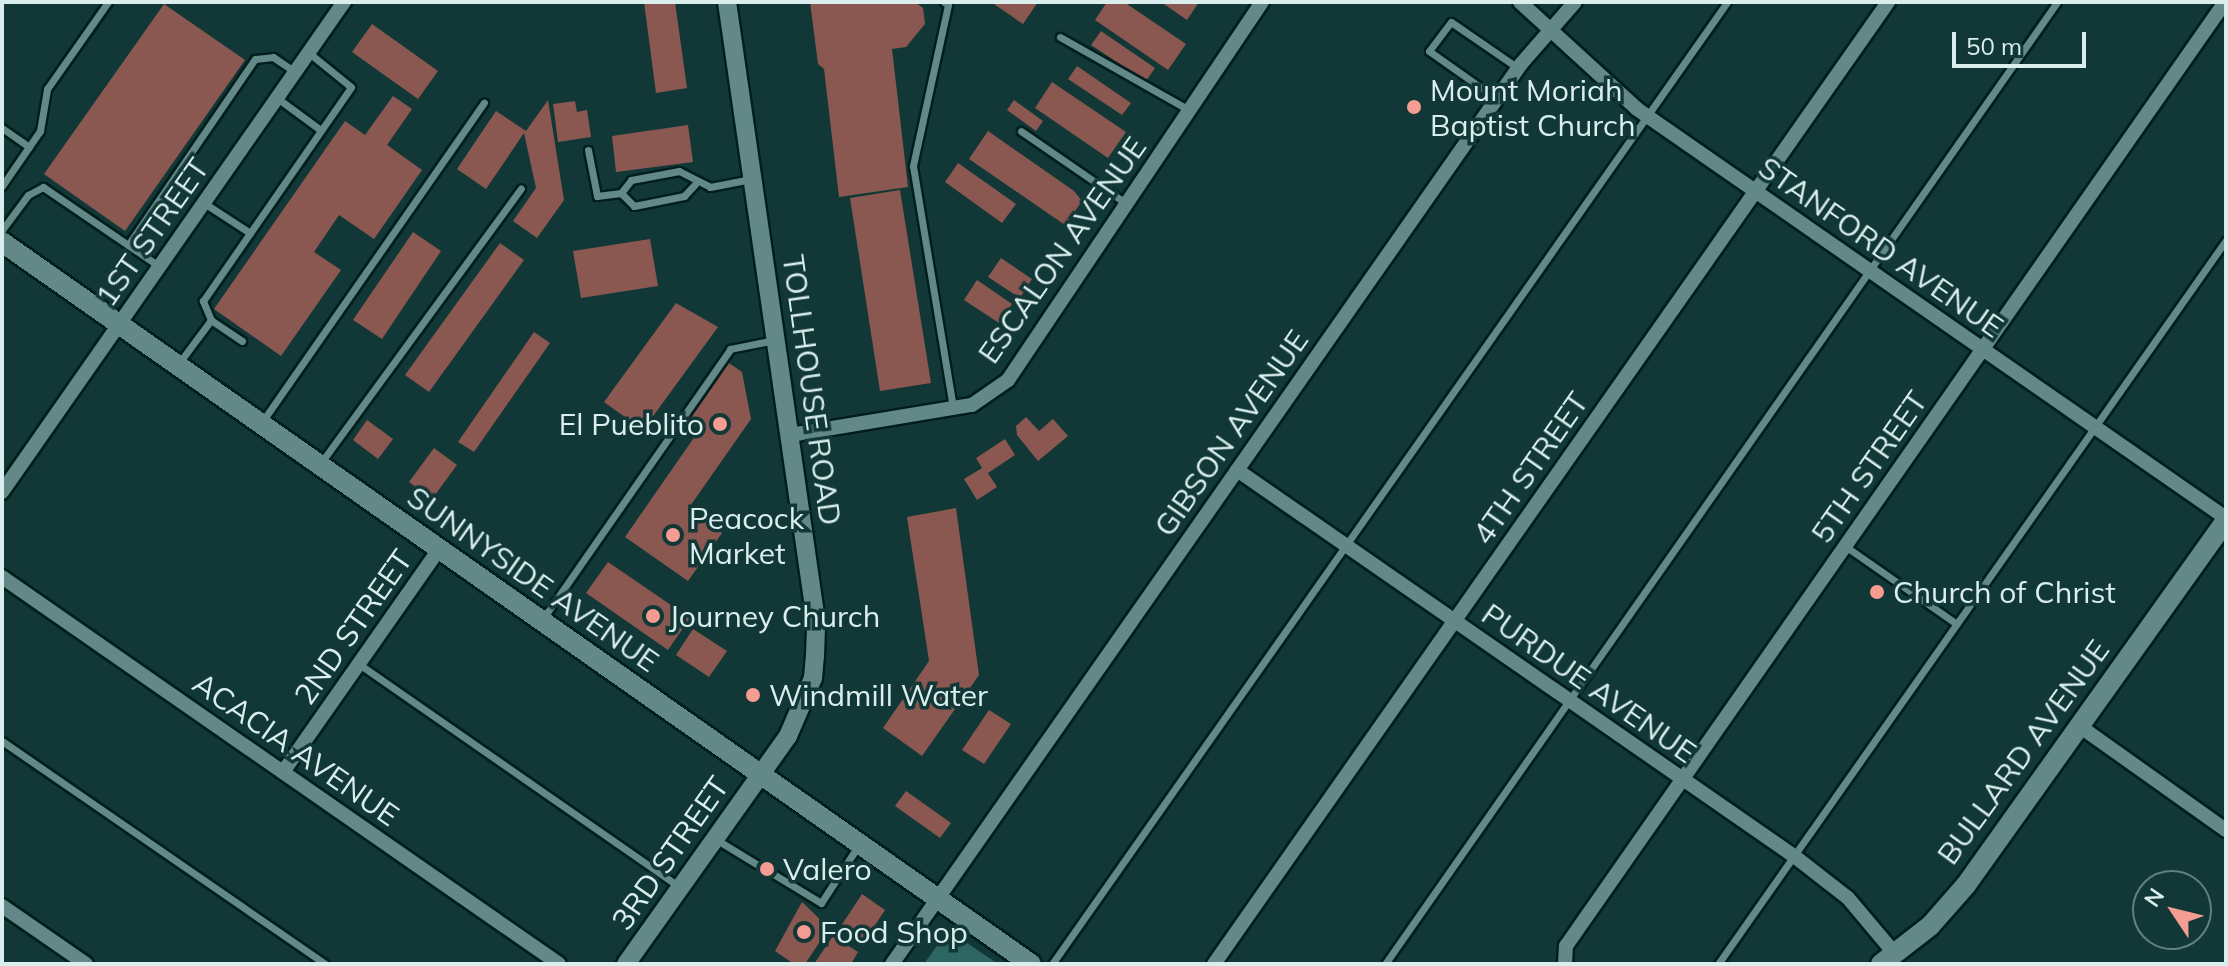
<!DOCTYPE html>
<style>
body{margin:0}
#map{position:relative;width:2228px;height:966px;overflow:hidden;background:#113837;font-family:Mulish,sans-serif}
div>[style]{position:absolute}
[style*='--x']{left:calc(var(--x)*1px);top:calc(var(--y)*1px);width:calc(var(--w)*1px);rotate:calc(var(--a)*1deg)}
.green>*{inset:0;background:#2d6563}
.building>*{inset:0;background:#8b5751}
.roads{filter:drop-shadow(2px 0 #011e1d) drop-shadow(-2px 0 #011e1d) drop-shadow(0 2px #011e1d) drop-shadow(0 -2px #011e1d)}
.service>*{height:7px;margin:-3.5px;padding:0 3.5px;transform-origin:3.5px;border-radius:3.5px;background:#628987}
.minor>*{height:14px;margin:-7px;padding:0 7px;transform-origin:7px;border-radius:7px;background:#628987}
.tertiary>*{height:18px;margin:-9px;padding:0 9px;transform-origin:9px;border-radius:9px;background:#628987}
.secondary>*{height:20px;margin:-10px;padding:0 10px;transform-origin:10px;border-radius:10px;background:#628987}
.dots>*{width:22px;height:22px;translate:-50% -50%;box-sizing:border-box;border:4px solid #113837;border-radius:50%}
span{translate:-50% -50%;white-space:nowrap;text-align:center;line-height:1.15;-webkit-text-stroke:7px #113837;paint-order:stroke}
.poi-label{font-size:30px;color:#d9eeed}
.left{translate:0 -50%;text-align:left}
.right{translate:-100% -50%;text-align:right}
.street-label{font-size:30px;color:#d9eeed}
.frame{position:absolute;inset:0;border:4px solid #d9eeed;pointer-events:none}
.north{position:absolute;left:2132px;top:870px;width:80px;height:80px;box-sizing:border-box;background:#113837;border:2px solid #618180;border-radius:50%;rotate:305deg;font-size:22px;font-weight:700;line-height:32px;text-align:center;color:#d9eeed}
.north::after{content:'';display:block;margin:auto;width:28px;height:36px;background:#f59c93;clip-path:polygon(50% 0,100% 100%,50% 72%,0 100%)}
.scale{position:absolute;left:1952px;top:32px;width:134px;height:36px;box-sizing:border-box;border:4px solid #d9eeed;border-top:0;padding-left:10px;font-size:24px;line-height:28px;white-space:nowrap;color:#d9eeed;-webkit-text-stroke:6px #113837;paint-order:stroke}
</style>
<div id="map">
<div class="green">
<div style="clip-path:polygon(955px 935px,982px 953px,998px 964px,924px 964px,943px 937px)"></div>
</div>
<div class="building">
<div style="clip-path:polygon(644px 2px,675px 2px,687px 88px,656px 93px)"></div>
<div style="clip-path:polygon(810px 2px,915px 2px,923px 8px,925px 24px,906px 47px,892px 49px,908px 187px,839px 197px,824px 69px,818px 64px)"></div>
<div style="clip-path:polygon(991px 2px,1038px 2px,1023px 24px)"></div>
<div style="clip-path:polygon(1107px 2px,1124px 2px,1186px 44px,1168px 70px,1095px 20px)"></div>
<div style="clip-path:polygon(1161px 2px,1199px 2px,1187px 20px)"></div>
<div style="clip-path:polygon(164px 4px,245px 60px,125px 231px,44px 174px)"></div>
<div style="clip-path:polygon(372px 24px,438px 71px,418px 99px,352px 52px)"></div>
<div style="clip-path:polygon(1101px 31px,1155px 68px,1146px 81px,1091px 45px)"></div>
<div style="clip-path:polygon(1077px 66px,1131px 103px,1122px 115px,1068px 79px)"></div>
<div style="clip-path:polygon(1052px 82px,1126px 132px,1108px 158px,1035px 108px)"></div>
<div style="clip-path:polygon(393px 96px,412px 109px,387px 145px,422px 170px,374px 239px,339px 215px,314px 252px,341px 270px,281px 356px,214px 309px,345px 121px,365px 135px)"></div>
<div style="clip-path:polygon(548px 100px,564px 200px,537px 238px,513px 221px,536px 188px,524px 133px,486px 189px,457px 169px,496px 111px,526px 131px)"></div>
<div style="clip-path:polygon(1014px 100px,1043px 121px,1036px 131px,1007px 110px)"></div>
<div style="clip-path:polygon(575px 101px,577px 112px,587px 110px,591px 137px,558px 142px,553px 104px)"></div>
<div style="clip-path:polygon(688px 125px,693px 162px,616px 172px,612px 136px)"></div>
<div style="clip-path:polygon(988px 131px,1074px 191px,1082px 201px,1065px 225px,969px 159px)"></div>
<div style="clip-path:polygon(958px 163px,1016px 204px,1002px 223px,945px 182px)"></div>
<div style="clip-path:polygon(900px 190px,931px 383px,880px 391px,850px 198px)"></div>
<div style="clip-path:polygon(413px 232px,441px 251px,382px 339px,353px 320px)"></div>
<div style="clip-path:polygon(650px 239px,658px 286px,581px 298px,573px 251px)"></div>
<div style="clip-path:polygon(500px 243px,524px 260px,429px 392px,405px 375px)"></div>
<div style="clip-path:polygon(1001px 258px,1032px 279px,1020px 298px,988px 277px)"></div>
<div style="clip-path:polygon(977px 280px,1012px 304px,999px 323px,964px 300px)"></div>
<div style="clip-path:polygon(676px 303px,718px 327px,643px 430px,604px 402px)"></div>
<div style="clip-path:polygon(534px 332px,550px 343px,474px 452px,458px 442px)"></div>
<div style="clip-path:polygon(726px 361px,742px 372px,751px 419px,688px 509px,722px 533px,688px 581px,625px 537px,700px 429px,685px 420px)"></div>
<div style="clip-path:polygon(1026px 417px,1039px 431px,1053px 419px,1068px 436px,1038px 461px,1017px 435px,1016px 426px)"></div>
<div style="clip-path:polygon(367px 420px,393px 439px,378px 459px,353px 440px)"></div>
<div style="clip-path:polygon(1005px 439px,1015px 455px,988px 473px,997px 487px,977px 500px,964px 479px,982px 468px,976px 458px)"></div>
<div style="clip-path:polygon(434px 448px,457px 465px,432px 499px,409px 482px)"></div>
<div style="clip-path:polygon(956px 508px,979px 675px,922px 756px,883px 728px,929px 661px,907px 517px)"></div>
<div style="clip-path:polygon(608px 562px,690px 618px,668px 650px,586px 593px)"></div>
<div style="clip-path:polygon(693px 629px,727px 651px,709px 677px,676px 655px)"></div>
<div style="clip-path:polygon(989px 710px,1011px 724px,984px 764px,962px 750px)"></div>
<div style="clip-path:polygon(906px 791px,951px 823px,940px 838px,895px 806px)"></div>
<div style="clip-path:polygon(862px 894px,885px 910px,862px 945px,839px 929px)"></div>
<div style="clip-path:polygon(802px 902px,829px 928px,805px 964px,794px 964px,775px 951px)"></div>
<div style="clip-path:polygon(833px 936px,858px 952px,851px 964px,814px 964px)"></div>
</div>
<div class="roads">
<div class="service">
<div style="--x:944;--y:2;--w:5;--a:37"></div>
<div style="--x:948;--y:5;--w:165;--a:102.3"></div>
<div style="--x:913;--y:166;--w:245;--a:80.6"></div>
<div style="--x:1060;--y:37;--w:148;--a:29.5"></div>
<div style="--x:277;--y:98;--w:52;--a:36.4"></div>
<div style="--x:1497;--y:99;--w:83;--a:-144.8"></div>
<div style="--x:1429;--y:51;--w:36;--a:-53"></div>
<div style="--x:1451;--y:22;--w:81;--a:34.5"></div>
<div style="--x:2;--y:128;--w:33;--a:35"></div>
<div style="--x:1021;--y:131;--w:129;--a:34.6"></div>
<div style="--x:588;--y:150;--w:47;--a:78.9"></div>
<div style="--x:597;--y:196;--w:24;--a:-7"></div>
<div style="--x:621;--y:193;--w:16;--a:-52"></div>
<div style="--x:631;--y:180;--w:49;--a:-10.6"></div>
<div style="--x:679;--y:171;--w:35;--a:27"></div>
<div style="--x:710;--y:187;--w:42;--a:-11"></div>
<div style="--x:2;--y:186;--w:67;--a:-55.4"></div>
<div style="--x:40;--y:131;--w:43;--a:-80.5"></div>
<div style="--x:47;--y:89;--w:106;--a:-55"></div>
<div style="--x:621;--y:193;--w:18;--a:45"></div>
<div style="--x:634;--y:206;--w:51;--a:-11.3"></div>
<div style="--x:684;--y:196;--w:16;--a:-47"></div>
<div style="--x:204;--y:203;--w:55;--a:33.1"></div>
<div style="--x:2;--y:230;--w:44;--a:-53.4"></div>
<div style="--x:28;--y:195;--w:17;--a:-28"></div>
<div style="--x:43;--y:187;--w:140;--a:34.3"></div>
<div style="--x:128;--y:245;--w:225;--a:-55.7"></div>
<div style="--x:255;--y:59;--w:18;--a:-6"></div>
<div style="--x:273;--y:57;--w:27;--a:34"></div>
<div style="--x:242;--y:341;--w:37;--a:-146"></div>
<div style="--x:211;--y:320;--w:21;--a:-113"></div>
<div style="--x:203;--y:301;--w:260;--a:-55.3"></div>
<div style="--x:351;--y:87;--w:54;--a:-141"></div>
<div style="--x:179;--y:363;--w:54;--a:-53.3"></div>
<div style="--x:262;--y:422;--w:389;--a:-55.2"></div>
<div style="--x:320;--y:464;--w:341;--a:-53.9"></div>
<div style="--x:1845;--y:546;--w:136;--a:34.9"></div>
<div style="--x:542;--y:620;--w:330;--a:-55.2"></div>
<div style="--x:730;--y:349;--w:46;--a:-11.3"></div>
<div style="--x:359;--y:664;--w:389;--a:34.8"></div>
<div style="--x:2;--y:741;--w:393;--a:34.6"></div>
<div style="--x:717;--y:840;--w:48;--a:31.4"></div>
<div style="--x:775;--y:875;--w:54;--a:31.3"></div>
<div style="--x:821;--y:903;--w:68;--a:-57"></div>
<div style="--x:1052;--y:964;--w:1175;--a:-54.94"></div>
<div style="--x:1385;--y:964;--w:1173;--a:-55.06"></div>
<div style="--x:1718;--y:964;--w:884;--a:-54.94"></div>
</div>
<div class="minor">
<div style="--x:1520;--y:2;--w:159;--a:42.4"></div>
<div style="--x:1637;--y:109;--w:717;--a:34.78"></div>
<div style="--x:790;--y:435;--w:184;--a:-9.4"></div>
<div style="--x:972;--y:405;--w:44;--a:-34.8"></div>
<div style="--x:1008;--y:380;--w:455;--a:-56.1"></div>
<div style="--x:1237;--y:470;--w:678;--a:34.72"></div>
<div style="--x:1794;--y:856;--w:68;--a:37.9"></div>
<div style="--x:1848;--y:898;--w:75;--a:49.9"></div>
<div style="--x:2;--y:492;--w:598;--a:-55.09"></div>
<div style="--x:2;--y:577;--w:678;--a:34.79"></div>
<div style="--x:2078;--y:725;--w:181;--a:35.4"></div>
<div style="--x:283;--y:772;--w:269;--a:-55"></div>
<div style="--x:2;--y:906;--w:102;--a:34.6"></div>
<div style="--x:892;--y:964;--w:1098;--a:-55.05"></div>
<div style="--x:1521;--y:64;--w:82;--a:-48.9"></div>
<div style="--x:1214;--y:964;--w:1175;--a:-54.98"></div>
<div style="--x:1565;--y:964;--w:18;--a:-87"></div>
<div style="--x:1566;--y:946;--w:1151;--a:-55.08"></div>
</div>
<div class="tertiary">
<div style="--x:626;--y:964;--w:280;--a:-54.6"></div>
<div style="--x:788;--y:736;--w:63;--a:-66.7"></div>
<div style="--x:813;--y:678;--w:22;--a:-85"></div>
<div style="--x:815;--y:656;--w:35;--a:-88"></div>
<div style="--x:816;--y:621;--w:625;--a:-98.18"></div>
</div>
<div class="secondary">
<div style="--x:2;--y:242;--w:1257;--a:35.06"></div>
<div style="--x:1881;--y:964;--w:62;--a:-37.8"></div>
<div style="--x:1930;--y:926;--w:55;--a:-48.7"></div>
<div style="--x:1966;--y:885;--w:447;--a:-54.5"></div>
</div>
</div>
<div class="dots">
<div style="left:1414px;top:107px;background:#f59c93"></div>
<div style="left:720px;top:424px;background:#f59c93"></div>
<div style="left:673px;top:535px;background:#f59c93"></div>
<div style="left:1877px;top:592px;background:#f59c93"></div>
<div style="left:653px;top:616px;background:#f59c93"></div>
<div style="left:753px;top:695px;background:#f59c93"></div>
<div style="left:767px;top:869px;background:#f59c93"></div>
<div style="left:804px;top:932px;background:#f59c93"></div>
</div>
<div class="poi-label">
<span class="left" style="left:1430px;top:107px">Mount Moriah<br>Baptist Church</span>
<span class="right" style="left:704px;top:424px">El Pueblito</span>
<span class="left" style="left:689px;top:535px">Peacock<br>Market</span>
<span class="left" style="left:1893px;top:592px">Church of Christ</span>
<span class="left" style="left:669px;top:616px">Journey Church</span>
<span class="left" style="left:769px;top:695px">Windmill Water</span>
<span class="left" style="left:783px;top:869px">Valero</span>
<span class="left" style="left:820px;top:932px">Food Shop</span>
</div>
<div class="street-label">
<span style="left:152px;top:232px;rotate:-55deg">1ST STREET</span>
<span style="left:1881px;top:247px;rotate:35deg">STANFORD AVENUE</span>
<span style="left:1062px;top:250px;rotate:-55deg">ESCALON AVENUE</span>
<span style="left:812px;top:390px;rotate:82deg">TOLLHOUSE ROAD</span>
<span style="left:1231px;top:433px;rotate:-55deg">GIBSON AVENUE</span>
<span style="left:1869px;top:467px;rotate:-55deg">5TH STREET</span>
<span style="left:1530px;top:468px;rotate:-55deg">4TH STREET</span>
<span style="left:533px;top:579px;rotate:35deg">SUNNYSIDE AVENUE</span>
<span style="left:353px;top:627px;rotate:-55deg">2ND STREET</span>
<span style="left:1589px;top:683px;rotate:35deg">PURDUE AVENUE</span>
<span style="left:296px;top:749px;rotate:35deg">ACACIA AVENUE</span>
<span style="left:2023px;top:752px;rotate:-54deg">BULLARD AVENUE</span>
<span style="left:670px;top:853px;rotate:-55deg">3RD STREET</span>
</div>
<div class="frame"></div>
<div class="north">N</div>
<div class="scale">50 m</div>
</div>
